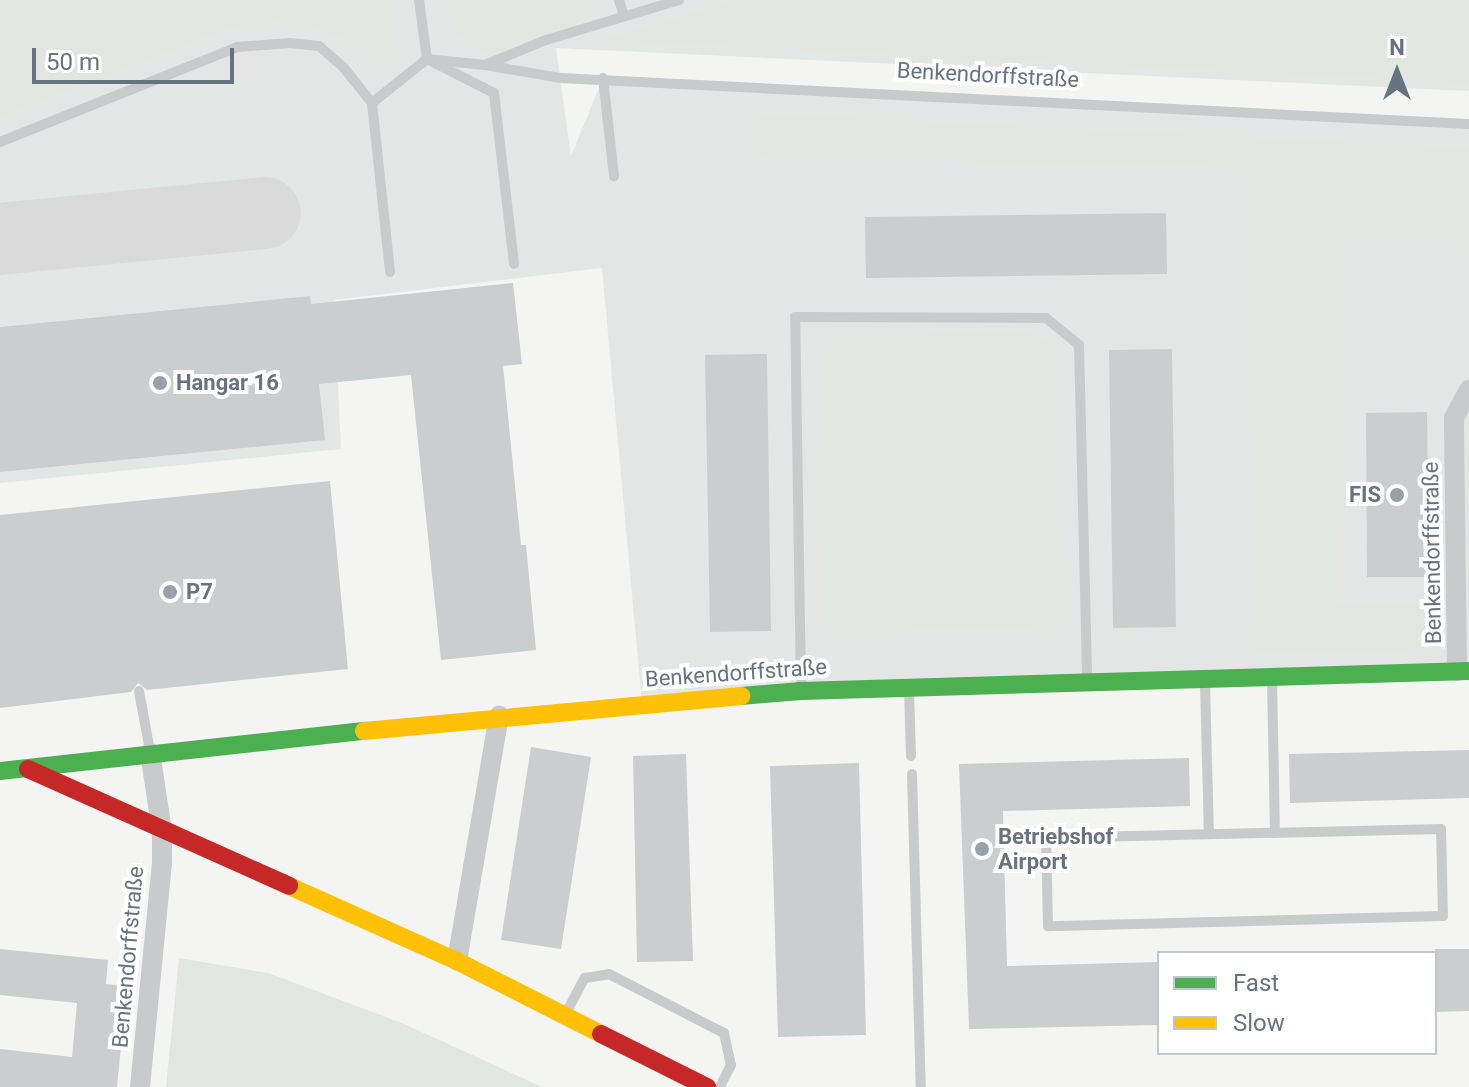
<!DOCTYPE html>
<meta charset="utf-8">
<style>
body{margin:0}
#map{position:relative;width:1469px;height:1087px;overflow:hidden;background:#f4f4f3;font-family:Roboto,sans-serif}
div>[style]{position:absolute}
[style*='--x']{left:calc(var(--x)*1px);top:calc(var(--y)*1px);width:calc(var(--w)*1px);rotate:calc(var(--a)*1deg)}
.built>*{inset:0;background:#e4e6e6}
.green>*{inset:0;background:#e2e6e1}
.taxiway>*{height:72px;margin:-36px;padding:0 36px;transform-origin:36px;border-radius:36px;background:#dadada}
.building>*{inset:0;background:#cccdce}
.lane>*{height:10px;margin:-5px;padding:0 5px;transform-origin:5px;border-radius:5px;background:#c9cacb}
.street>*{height:20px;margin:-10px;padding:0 10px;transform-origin:10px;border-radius:10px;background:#c9cacb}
.fast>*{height:18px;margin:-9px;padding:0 9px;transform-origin:9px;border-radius:9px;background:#4caf50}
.slow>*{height:18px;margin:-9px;padding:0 9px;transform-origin:9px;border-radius:9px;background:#ffc107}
.jam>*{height:18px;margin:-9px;padding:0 9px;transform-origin:9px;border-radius:9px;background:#c62828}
.dots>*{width:22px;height:22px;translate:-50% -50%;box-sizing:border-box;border:4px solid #fff;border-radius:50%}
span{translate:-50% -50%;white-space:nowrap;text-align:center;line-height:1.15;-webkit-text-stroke:8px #fff;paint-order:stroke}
.street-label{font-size:22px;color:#677381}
.poi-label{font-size:22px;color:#677381;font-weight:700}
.left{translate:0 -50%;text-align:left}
.right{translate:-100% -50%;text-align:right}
.legend{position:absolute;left:1157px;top:951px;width:280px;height:104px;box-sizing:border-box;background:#fff;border:2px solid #c2c7cd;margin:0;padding:10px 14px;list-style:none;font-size:24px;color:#677381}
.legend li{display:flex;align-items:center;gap:16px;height:40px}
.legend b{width:40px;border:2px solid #c2c7cd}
.north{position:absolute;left:1357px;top:32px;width:80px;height:80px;-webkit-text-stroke:6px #fff;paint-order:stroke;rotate:0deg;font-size:22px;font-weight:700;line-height:32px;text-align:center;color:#677381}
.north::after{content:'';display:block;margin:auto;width:28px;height:36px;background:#677381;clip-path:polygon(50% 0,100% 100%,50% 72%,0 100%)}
.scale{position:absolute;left:32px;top:48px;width:202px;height:36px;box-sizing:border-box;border:4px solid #677381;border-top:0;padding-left:10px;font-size:24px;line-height:28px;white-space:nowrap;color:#677381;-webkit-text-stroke:6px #fff;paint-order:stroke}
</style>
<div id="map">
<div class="built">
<div style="clip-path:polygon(0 0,1469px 0,1469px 91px,556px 48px,571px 156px,603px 78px,1469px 124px,1469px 671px,642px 704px,602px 268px,334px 300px,341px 449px,0 483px)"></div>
</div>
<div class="green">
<div style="clip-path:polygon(0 0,395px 0,397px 56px,385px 65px,369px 62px,350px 42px,312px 26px,276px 22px,232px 27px,0 117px)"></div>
<div style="clip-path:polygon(444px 0,594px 0,594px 3px,583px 20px,527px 38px,491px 55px,479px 51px,457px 33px)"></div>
<div style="clip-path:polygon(738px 0,1469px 0,1469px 83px,600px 40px)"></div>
<div style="clip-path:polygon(750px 113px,1469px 148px,1469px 257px,1466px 257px,1465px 231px,1331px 231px,1336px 605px,1444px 605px,1431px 635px,1404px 651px,1253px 651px,1247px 167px,753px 158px)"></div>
<div style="clip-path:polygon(1026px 332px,1056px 348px,1060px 634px,993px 626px,841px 634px,824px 622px,819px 360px,846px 336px)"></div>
<div style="clip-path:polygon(1469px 416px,1469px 609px,1466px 420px)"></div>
<div style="clip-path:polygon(179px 958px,268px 973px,402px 1023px,542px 1087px,166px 1087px)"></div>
</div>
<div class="taxiway">
<div style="--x:0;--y:239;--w:266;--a:-5.6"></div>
</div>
<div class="building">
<div style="clip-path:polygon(1166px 213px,1167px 274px,866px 278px,865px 217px)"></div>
<div style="clip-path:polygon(513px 283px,522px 364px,503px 366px,521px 545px,526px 545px,536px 650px,441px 660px,411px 375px,319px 384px,325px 440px,0 472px,0 327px,310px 296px,311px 304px)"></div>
<div style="clip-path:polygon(1172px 349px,1176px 627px,1113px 628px,1109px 350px)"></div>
<div style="clip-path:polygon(767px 354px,771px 631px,710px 632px,705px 355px)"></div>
<div style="clip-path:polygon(1427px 412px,1429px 577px,1367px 577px,1366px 413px)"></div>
<div style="clip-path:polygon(330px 481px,348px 669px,147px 690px,138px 683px,131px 692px,0 708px,0 515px)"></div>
<div style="clip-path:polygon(531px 747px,591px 757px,561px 949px,501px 940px)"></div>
<div style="clip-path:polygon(1469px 750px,1469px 798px,1290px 803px,1289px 754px)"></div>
<div style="clip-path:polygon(686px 754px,693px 961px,637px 962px,633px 756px)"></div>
<div style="clip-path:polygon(1189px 758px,1190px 806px,1003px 811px,1007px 966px,1159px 962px,1159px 1025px,969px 1029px,959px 764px)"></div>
<div style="clip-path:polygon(859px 763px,866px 1035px,778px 1037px,770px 766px)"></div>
<div style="clip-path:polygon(0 949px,108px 960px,106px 984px,127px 986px,117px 1087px,0 1087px,0 1049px,72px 1057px,77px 1003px,0 995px)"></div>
<div style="clip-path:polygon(1435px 949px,1469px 949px,1469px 1011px,1435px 1012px)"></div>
</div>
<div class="lane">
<div style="--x:419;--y:0;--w:60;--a:82.3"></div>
<div style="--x:427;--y:59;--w:75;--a:26.9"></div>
<div style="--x:494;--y:93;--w:172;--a:83.3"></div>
<div style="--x:619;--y:0;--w:17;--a:73"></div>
<div style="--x:485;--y:65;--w:76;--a:9.8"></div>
<div style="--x:560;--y:78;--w:910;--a:2.9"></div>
<div style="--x:603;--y:78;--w:99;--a:83.6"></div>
<div style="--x:372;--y:103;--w:170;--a:83.9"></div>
<div style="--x:0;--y:142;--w:255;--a:-21.8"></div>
<div style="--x:237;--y:47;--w:53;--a:-4.3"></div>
<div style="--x:290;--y:43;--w:29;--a:6"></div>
<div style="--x:319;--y:46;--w:33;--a:41"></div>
<div style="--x:344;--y:68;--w:45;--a:51.3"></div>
<div style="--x:372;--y:103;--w:70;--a:-38.7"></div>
<div style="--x:427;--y:59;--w:58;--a:5.9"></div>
<div style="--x:485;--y:65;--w:66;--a:-22.3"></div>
<div style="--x:546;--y:40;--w:139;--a:-16.7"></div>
<div style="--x:1272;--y:679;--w:154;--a:88.9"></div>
<div style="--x:1205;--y:684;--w:150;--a:88.5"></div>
<div style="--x:801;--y:688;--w:371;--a:-90.9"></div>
<div style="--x:795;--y:317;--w:251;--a:0.2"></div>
<div style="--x:1046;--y:318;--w:43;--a:39.3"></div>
<div style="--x:1079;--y:345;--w:334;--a:88.6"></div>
<div style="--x:909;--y:690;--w:66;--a:88.3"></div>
<div style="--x:139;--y:691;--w:61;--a:79.6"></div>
<div style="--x:912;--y:774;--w:313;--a:88.4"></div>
<div style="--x:1441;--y:829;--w:87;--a:88.7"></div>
<div style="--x:1443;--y:916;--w:395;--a:178.5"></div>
<div style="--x:1048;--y:926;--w:88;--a:-91.3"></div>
<div style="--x:1046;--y:838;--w:395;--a:-1.3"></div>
<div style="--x:566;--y:1013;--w:40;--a:-62"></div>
<div style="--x:585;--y:978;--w:24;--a:-9"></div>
<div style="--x:609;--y:974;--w:129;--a:27.2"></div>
<div style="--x:724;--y:1033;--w:33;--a:78"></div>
<div style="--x:731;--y:1065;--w:25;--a:117"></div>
</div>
<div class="street">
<div style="--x:1457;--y:671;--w:253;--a:-90.7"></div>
<div style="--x:1454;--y:418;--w:32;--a:-62"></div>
<div style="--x:457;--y:961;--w:249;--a:-80.3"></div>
<div style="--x:140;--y:1087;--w:227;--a:-84.4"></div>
<div style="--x:162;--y:861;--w:30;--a:-90"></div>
<div style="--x:162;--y:831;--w:79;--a:-98.7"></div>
</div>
<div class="fast">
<div style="--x:741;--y:696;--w:60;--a:-4.8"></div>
<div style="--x:801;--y:691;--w:668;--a:-1.71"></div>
<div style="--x:0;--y:771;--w:366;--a:-6.3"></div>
</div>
<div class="slow">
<div style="--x:364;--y:731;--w:379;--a:-5.3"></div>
<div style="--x:289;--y:886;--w:184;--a:24.1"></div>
<div style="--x:457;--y:961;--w:161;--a:26.9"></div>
</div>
<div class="jam">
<div style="--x:28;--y:769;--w:286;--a:24.1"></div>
<div style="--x:601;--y:1034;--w:119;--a:26.6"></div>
</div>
<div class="dots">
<div style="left:160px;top:383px;background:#98a0a9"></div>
<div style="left:1397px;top:495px;background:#98a0a9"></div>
<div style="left:170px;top:592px;background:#98a0a9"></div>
<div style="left:982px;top:849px;background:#98a0a9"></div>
</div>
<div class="street-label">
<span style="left:988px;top:75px;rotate:3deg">Benkendorffstraße</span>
<span style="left:1432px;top:553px;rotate:-91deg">Benkendorffstraße</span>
<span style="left:736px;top:673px;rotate:-4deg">Benkendorffstraße</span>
<span style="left:128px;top:957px;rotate:-85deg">Benkendorffstraße</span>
</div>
<div class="poi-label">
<span class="left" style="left:176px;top:383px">Hangar 16</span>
<span class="right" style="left:1381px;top:495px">FIS</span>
<span class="left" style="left:186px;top:592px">P7</span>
<span class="left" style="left:998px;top:849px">Betriebshof<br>Airport</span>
</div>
<ul class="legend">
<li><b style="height:10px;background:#4caf50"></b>Fast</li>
<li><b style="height:10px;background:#ffc107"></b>Slow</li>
</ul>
<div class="north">N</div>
<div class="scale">50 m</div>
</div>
